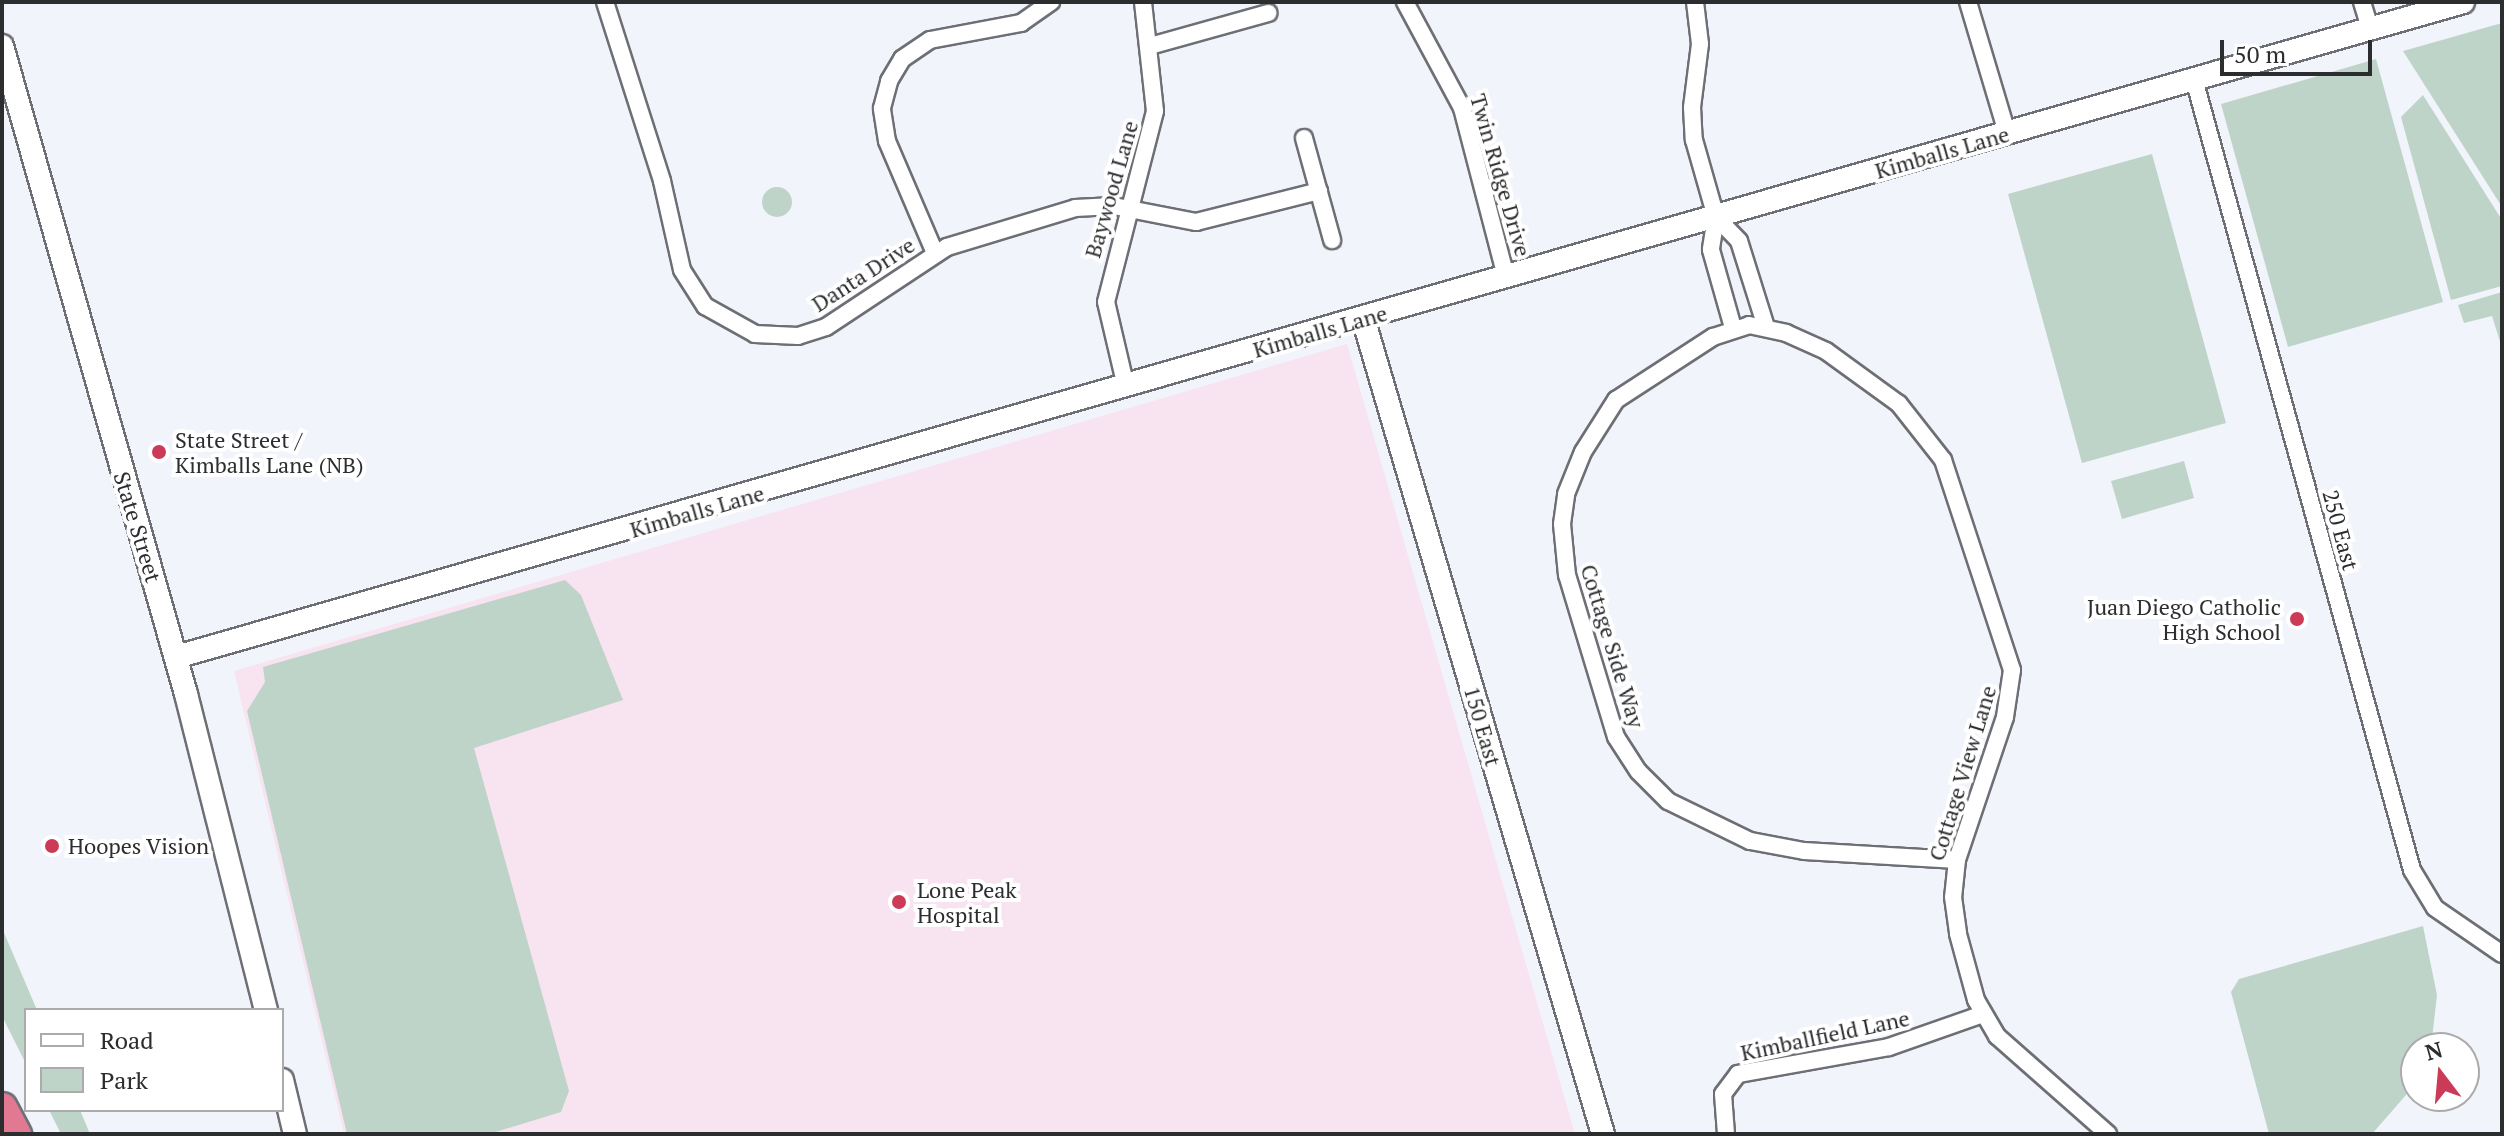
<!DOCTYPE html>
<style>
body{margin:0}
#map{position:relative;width:2504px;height:1136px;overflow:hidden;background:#f2f4fb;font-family:"PT Serif",serif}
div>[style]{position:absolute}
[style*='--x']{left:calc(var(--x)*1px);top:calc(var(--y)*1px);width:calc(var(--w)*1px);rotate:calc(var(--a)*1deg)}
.medical>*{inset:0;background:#f8e3f1}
.green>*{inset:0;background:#bfd4c8}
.round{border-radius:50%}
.roads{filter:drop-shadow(2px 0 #6d6f75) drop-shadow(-2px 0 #6d6f75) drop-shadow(0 2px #6d6f75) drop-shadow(0 -2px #6d6f75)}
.street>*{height:16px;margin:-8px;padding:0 8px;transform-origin:8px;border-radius:8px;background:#fff}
.secondary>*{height:22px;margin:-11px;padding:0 11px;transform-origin:11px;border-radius:11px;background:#fff}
.highway>*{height:30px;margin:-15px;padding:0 15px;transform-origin:15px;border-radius:15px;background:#e17992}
.dots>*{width:22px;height:22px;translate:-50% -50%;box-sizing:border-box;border:4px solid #fff;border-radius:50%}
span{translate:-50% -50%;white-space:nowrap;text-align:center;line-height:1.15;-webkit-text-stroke:8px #fff;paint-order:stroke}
.street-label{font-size:22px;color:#2c2d2f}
.poi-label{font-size:22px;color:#2c2d2f}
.left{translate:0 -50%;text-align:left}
.right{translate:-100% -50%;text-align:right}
.frame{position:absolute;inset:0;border:4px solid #2c2d2f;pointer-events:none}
.legend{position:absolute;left:24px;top:1008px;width:260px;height:104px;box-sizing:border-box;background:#fff;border:2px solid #ababac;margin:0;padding:10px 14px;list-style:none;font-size:24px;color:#2c2d2f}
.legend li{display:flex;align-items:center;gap:16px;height:40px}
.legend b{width:40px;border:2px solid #ababac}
.north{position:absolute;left:2400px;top:1032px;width:80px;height:80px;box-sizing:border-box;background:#fff;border:2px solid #ababac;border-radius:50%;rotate:344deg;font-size:22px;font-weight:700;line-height:32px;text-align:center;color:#2c2d2f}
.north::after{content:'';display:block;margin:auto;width:28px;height:36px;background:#cb3b58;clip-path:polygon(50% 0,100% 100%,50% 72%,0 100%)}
.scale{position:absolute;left:2220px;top:40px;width:152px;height:36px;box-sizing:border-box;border:4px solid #2c2d2f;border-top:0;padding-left:10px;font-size:24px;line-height:28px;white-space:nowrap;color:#2c2d2f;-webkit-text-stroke:6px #fff;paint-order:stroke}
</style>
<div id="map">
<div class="medical">
<div style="clip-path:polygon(1347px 344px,1575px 1134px,344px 1134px,234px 671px)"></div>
</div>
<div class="green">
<div style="clip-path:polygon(2502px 23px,2502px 207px,2403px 51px)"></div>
<div style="clip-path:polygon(2376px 59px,2443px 302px,2288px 347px,2221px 104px)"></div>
<div style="clip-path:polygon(2423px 95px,2502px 220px,2502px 286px,2451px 300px,2401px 117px)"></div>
<div style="clip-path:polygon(2152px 154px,2226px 423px,2082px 463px,2008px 194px)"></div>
<div class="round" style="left:762px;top:187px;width:30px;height:30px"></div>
<div style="clip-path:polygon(2502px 292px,2502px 348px,2492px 316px,2464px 323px,2458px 305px)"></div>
<div style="clip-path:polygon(2184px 461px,2194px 498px,2122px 519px,2111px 481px)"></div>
<div style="clip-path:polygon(565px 580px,581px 595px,623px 700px,474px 748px,569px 1091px,561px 1112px,489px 1134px,347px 1134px,247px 711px,265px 682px,263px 667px)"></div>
<div style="clip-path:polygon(2423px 926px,2437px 995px,2432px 1039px,2428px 1048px,2416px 1048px,2413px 1087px,2372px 1134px,2269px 1134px,2231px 992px,2239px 979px)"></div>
<div style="clip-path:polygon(2px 928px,37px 1010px,26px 1010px,26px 1064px,2px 1016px)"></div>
<div style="clip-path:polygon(49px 1110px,80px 1110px,90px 1134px,61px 1134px)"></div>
</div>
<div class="roads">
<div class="street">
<div style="--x:605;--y:2;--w:188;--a:72.3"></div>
<div style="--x:662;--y:181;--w:91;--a:77.3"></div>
<div style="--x:682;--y:270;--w:43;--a:57.4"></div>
<div style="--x:705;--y:306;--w:57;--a:29.2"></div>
<div style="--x:755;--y:334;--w:43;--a:2.7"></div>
<div style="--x:798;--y:336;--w:29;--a:-18"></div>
<div style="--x:826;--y:327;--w:145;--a:-33.5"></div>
<div style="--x:947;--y:247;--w:134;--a:-16.9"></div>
<div style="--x:1075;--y:208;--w:39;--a:-3"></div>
<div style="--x:1114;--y:206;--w:84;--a:11"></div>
<div style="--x:1196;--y:222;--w:127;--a:-14.1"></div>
<div style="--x:1405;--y:2;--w:120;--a:61.7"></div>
<div style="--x:1462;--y:108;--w:175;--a:75.4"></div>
<div style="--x:1695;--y:2;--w:42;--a:83.2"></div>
<div style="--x:1700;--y:44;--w:64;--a:97.2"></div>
<div style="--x:1692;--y:107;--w:33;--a:87"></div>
<div style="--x:1694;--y:140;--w:80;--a:74.1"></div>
<div style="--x:1716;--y:217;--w:33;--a:99"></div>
<div style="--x:1711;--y:250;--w:81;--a:74.2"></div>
<div style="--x:1968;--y:2;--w:137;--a:73.4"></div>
<div style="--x:2362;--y:2;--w:28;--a:73"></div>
<div style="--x:1150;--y:46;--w:123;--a:-15.6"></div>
<div style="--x:2194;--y:79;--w:820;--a:74.59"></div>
<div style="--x:2412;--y:870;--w:44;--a:58.8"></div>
<div style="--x:2435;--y:908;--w:81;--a:34.5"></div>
<div style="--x:1304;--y:138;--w:106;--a:74.6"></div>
<div style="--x:1716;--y:217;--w:33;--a:46"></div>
<div style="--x:1739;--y:241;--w:90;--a:72.6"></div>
<div style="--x:935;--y:253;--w:122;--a:-113.2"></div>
<div style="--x:887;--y:141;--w:33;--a:-99"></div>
<div style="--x:882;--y:108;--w:28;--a:-75"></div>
<div style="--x:889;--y:81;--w:26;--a:-59"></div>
<div style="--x:902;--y:59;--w:34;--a:-34"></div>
<div style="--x:930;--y:40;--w:93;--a:-10.6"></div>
<div style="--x:1021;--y:23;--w:37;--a:-35"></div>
<div style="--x:1126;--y:387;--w:87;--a:-103.2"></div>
<div style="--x:1106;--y:302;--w:197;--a:-75.6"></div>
<div style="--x:1155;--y:111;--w:110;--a:-96.3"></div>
<div style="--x:1957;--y:860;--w:153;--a:-176.6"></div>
<div style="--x:1804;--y:851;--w:55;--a:-169.5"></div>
<div style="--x:1750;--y:841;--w:91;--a:-154"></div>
<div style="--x:1668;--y:801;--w:42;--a:-135"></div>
<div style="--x:1638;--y:771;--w:40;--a:-122.9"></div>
<div style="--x:1616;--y:737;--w:169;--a:-106.8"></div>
<div style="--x:1567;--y:575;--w:51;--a:-95.6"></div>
<div style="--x:1562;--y:524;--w:30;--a:-82"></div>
<div style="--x:1566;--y:494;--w:45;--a:-68"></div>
<div style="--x:1583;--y:452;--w:62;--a:-57.6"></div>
<div style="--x:1616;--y:400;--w:116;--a:-33"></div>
<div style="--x:1713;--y:337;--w:38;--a:-18"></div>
<div style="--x:1749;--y:325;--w:38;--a:12"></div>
<div style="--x:1786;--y:333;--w:44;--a:24.2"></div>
<div style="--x:1826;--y:351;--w:90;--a:36"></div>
<div style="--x:1899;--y:404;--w:71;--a:51.8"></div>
<div style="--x:1943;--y:460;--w:221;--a:71.8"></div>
<div style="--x:2012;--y:670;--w:48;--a:98.5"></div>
<div style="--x:2005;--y:717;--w:151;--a:108.6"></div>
<div style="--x:1957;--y:860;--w:37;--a:96"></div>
<div style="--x:1953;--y:897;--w:37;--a:82"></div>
<div style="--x:1958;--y:934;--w:68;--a:74.7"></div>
<div style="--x:1976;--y:1000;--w:42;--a:59.7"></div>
<div style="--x:1997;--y:1036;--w:148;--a:41.4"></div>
<div style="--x:1726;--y:1134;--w:40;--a:-94.3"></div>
<div style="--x:1723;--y:1094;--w:25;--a:-53"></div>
<div style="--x:1738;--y:1074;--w:153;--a:-10.1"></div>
<div style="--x:1889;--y:1047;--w:100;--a:-19.3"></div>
</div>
<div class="secondary">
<div style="--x:2;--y:46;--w:674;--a:74.15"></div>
<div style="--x:186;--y:694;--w:326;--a:75.8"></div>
<div style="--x:1363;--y:318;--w:851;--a:73.61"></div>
<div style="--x:176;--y:657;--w:2379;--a:-15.98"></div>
<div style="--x:282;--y:1080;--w:56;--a:76.5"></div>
</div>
<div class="highway">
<div style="--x:2;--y:1108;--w:30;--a:62"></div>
</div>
</div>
<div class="dots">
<div style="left:159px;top:452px;background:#cb3b58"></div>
<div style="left:2297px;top:619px;background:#cb3b58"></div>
<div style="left:52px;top:846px;background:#cb3b58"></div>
<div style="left:899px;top:902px;background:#cb3b58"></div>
</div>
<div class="street-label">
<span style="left:1942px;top:152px;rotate:-16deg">Kimballs Lane</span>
<span style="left:1501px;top:175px;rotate:74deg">Twin Ridge Drive</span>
<span style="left:1111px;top:189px;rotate:-74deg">Baywood Lane</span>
<span style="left:863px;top:274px;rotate:-33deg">Danta Drive</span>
<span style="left:1320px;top:331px;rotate:-16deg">Kimballs Lane</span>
<span style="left:697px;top:511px;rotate:-16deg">Kimballs Lane</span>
<span style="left:138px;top:527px;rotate:73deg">State Street</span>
<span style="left:2341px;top:530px;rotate:75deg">250 East</span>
<span style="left:1613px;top:646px;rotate:73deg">Cottage Side Way</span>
<span style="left:1483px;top:726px;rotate:74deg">150 East</span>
<span style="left:1962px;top:773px;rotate:-73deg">Cottage View Lane</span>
<span style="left:1825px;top:1035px;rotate:-12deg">Kimballfield Lane</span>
</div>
<div class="poi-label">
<span class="left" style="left:175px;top:452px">State Street /<br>Kimballs Lane (NB)</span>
<span class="right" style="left:2281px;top:619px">Juan Diego Catholic<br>High School</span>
<span class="left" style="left:68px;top:846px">Hoopes Vision</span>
<span class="left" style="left:917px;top:902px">Lone Peak<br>Hospital</span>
</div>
<div class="frame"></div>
<ul class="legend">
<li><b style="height:10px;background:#fff"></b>Road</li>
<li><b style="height:22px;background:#bfd4c8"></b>Park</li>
</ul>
<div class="north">N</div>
<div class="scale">50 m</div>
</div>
